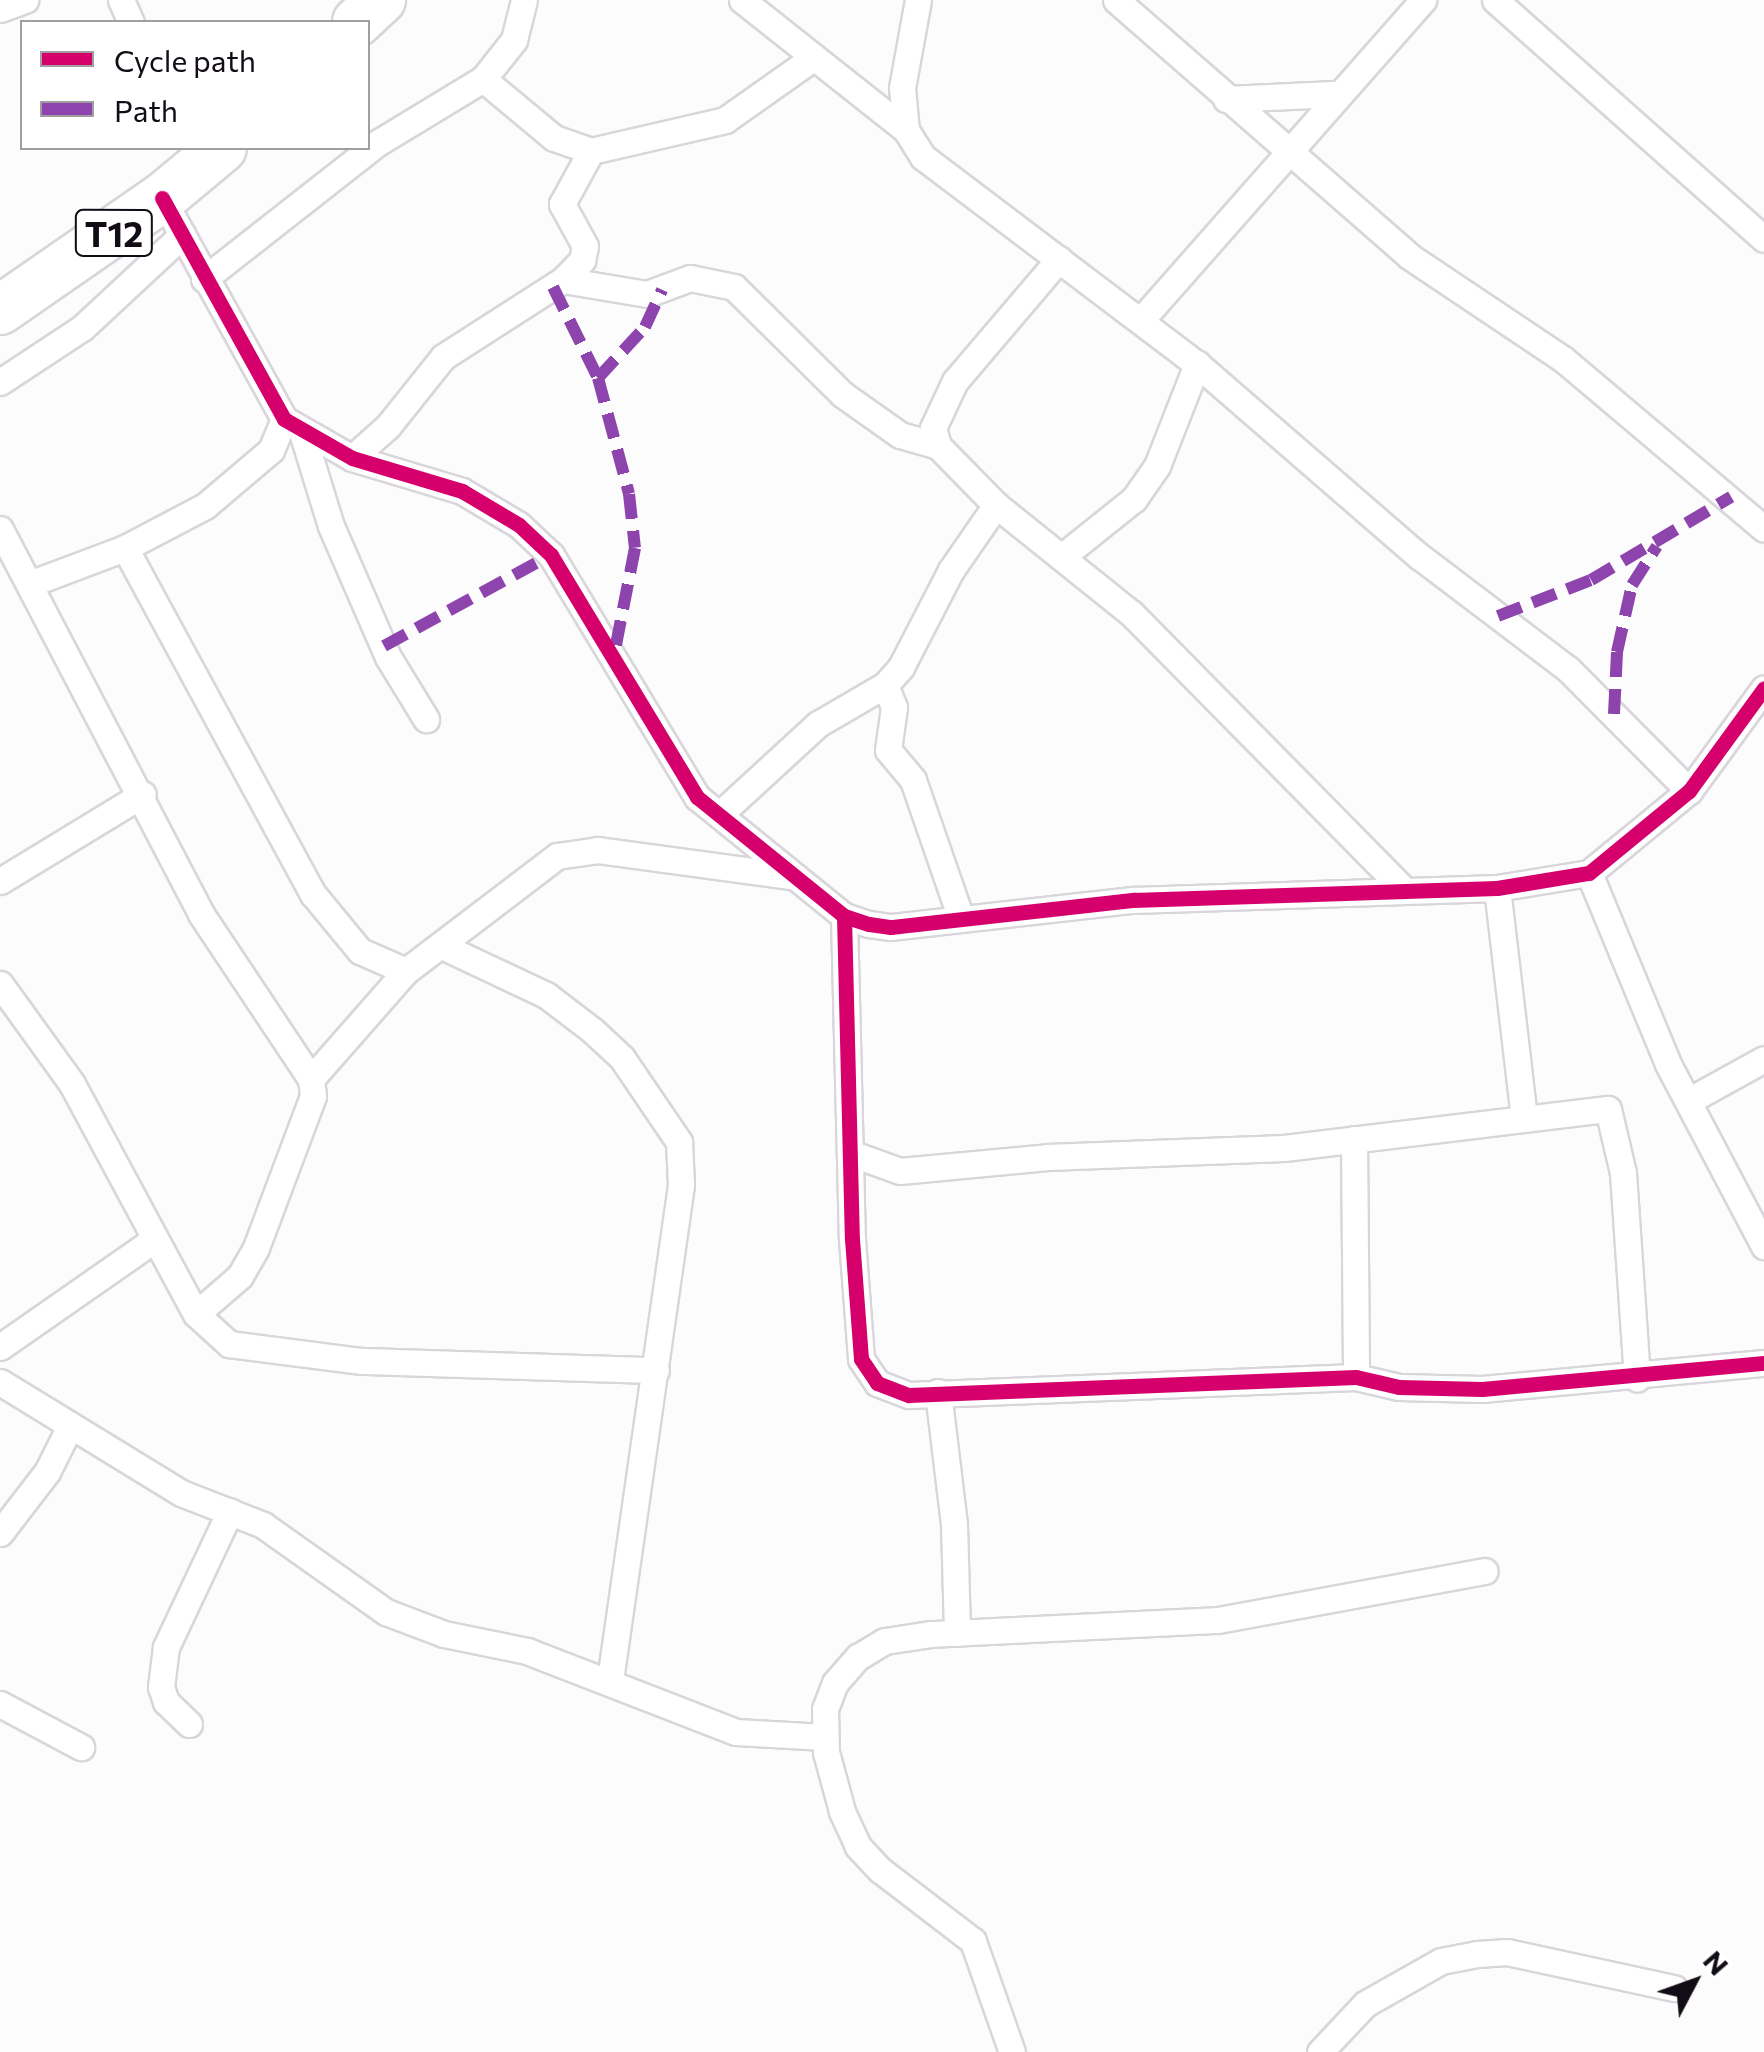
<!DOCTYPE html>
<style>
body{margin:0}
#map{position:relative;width:1764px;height:2052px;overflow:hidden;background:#fcfcfc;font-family:Commissioner,sans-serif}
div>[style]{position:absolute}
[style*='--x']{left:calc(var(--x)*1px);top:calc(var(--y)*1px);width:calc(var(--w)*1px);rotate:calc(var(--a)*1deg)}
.roads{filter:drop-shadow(2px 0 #d9d6db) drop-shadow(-2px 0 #d9d6db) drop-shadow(0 2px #d9d6db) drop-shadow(0 -2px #d9d6db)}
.street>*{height:25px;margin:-12.5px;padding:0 12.5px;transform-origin:12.5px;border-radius:12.5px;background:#fff}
.highway>*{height:48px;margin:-24px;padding:0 24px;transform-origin:24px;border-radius:24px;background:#fff}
.quiet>*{height:12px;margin-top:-6px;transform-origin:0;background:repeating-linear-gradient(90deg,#8e44ad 0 25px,transparent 0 37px)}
.cycleway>*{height:15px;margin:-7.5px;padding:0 7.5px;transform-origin:7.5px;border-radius:7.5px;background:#d6006c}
span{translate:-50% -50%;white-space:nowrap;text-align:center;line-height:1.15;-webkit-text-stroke:8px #fff;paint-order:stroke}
.shield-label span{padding:2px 8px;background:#fff;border:2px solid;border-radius:8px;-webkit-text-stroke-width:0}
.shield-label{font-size:35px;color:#110c15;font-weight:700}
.legend{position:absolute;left:20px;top:20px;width:350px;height:130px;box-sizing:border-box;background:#fff;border:2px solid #a09ea1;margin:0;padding:12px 18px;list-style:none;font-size:30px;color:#110c15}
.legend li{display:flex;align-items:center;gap:20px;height:50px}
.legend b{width:50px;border:2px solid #a09ea1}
.north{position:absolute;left:1644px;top:1932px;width:100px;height:100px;-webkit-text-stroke:8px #fff;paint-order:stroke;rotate:49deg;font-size:28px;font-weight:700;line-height:40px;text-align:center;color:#110c15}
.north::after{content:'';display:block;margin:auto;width:35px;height:45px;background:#110c15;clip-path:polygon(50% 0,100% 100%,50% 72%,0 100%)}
</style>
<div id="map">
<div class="roads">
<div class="street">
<div style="--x:121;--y:0;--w:24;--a:66"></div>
<div style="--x:742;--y:0;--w:209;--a:38.4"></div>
<div style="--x:918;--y:0;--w:89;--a:100.3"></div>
<div style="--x:902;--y:88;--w:42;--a:84.6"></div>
<div style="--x:906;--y:130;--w:32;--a:58"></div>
<div style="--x:923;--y:157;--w:343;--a:37.1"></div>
<div style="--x:1197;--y:364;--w:294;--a:40.9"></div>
<div style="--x:1419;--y:556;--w:187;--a:37.2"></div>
<div style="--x:1568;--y:669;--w:172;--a:45.2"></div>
<div style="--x:1116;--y:0;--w:389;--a:41.1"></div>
<div style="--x:1409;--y:256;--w:185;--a:33.8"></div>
<div style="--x:1563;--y:359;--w:263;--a:40.2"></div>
<div style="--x:1495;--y:0;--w:360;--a:41.6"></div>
<div style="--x:0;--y:9;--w:27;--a:-20"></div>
<div style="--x:483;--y:79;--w:92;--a:39.7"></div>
<div style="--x:554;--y:138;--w:39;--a:19"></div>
<div style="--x:591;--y:151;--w:138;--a:-13"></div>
<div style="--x:725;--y:120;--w:104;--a:-35.2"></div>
<div style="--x:1226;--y:99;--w:108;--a:-2.7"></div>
<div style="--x:162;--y:198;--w:252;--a:61.1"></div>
<div style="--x:284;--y:419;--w:78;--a:29.8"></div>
<div style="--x:352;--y:458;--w:115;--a:16.7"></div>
<div style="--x:462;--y:491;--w:66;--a:30.8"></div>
<div style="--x:519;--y:525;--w:44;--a:43.2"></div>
<div style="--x:551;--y:555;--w:283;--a:58.9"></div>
<div style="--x:697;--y:797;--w:189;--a:39"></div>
<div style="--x:844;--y:916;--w:26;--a:18"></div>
<div style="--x:869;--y:924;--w:22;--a:8"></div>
<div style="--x:891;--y:927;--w:244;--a:-6.4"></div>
<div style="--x:1133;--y:900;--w:364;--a:-1.9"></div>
<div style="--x:1497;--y:888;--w:93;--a:-9.3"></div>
<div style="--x:1589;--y:873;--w:129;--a:-39.4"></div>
<div style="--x:1689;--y:791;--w:127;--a:-53.9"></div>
<div style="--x:1059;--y:259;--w:160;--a:130.4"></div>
<div style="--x:955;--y:381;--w:52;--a:115.1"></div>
<div style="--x:933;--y:428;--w:19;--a:74"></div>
<div style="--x:938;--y:446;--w:83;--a:45.5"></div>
<div style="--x:996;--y:505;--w:173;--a:38.7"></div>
<div style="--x:1131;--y:613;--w:385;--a:45.4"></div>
<div style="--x:204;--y:279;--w:222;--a:-38.1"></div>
<div style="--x:379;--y:142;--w:122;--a:-31.2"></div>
<div style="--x:483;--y:79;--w:50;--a:-51.5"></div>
<div style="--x:514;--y:40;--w:41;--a:-76"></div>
<div style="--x:563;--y:280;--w:85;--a:9.5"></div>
<div style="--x:647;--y:294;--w:46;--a:-20.4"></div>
<div style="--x:690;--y:278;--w:45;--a:11.6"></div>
<div style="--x:734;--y:287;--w:152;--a:44.7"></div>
<div style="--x:842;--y:394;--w:71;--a:35.3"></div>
<div style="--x:900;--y:435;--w:40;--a:16"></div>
<div style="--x:1141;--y:320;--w:427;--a:-48.6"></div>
<div style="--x:0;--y:382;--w:98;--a:-33.4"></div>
<div style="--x:82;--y:328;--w:137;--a:-42.9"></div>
<div style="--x:302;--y:432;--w:98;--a:72.9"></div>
<div style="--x:331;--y:526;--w:143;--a:66.5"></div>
<div style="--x:388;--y:657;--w:73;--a:58.5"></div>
<div style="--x:352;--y:458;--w:48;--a:-41.6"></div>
<div style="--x:388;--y:426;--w:88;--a:-51.4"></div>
<div style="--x:443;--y:357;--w:143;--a:-32.7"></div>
<div style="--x:563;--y:280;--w:28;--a:-46"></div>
<div style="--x:582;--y:260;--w:14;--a:-78"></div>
<div style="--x:585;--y:246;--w:48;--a:-118.7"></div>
<div style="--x:562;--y:204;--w:60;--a:-61.3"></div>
<div style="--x:0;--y:529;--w:434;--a:62.4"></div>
<div style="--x:201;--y:914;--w:198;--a:56.3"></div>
<div style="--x:311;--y:1079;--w:17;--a:83"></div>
<div style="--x:313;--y:1096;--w:162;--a:110.6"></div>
<div style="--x:256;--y:1248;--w:32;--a:120"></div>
<div style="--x:240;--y:1276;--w:58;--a:139.2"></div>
<div style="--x:125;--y:548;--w:394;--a:61.5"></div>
<div style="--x:313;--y:894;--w:74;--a:50.5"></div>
<div style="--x:360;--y:951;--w:50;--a:23.5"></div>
<div style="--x:1064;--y:555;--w:90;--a:-38.7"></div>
<div style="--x:1134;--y:499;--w:40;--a:-55.1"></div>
<div style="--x:1157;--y:466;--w:110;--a:-68.6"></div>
<div style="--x:32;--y:583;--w:99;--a:-20.6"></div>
<div style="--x:125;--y:548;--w:90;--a:-27.7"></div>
<div style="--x:205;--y:506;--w:87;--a:-40.3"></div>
<div style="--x:271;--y:450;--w:34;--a:-67"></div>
<div style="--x:885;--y:685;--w:24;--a:68"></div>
<div style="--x:894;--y:707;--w:43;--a:97.9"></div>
<div style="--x:888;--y:750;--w:39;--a:50"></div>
<div style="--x:913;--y:780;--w:147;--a:70.9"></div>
<div style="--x:720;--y:814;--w:133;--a:-42.6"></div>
<div style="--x:818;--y:724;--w:78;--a:-30.2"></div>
<div style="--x:885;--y:685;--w:24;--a:-48"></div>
<div style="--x:901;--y:667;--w:109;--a:-62.7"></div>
<div style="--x:951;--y:570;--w:79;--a:-55.3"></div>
<div style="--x:1589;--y:873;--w:207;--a:67.5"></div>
<div style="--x:1668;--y:1064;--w:206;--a:62.2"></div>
<div style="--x:0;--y:881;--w:167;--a:-31.3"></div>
<div style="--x:1497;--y:888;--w:231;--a:83.3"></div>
<div style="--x:844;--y:916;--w:323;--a:88.6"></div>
<div style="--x:852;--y:1239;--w:120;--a:85.7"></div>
<div style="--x:861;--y:1359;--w:29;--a:56"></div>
<div style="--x:877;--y:1383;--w:34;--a:21"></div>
<div style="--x:909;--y:1395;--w:447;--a:-2.3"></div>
<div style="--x:1356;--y:1377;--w:44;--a:13.1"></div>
<div style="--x:1399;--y:1387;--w:83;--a:1.4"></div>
<div style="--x:1482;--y:1389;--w:283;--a:-5.3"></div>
<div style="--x:444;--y:947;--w:113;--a:25.2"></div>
<div style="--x:546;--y:995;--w:58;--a:37.3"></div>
<div style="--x:592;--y:1030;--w:41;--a:43"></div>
<div style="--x:622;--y:1058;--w:102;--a:55.8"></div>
<div style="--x:679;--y:1142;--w:43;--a:87.3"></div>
<div style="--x:681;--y:1185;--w:500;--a:98.16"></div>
<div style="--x:0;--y:984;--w:123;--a:54.2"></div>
<div style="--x:72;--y:1084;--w:261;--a:61.7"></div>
<div style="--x:196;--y:1314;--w:45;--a:42.3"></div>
<div style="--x:229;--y:1344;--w:134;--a:7.3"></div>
<div style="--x:362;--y:1361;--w:294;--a:1.8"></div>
<div style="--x:311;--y:1079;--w:144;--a:-48.7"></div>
<div style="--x:406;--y:971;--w:190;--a:-37.3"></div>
<div style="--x:557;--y:856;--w:41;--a:-8.3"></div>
<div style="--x:598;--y:850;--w:195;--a:7.7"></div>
<div style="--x:1688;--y:1101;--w:87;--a:-28.9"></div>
<div style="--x:1354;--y:1139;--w:238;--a:89.5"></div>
<div style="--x:850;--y:1153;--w:53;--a:19.8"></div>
<div style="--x:900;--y:1171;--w:148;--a:-5.4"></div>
<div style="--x:1047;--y:1157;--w:237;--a:-2.2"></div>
<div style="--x:1284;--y:1148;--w:326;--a:-6.9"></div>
<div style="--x:1608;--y:1109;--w:66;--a:76.8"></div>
<div style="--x:1623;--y:1173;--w:206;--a:86.1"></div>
<div style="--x:0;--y:1347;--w:185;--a:-34.9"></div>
<div style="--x:0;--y:1382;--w:212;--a:31.5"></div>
<div style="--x:181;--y:1493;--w:88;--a:21.3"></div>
<div style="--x:263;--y:1525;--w:151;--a:35.3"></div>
<div style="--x:386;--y:1612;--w:62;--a:20.8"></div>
<div style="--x:444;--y:1634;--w:85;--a:11.6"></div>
<div style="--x:527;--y:1651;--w:224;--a:21.2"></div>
<div style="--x:736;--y:1732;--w:89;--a:3.2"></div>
<div style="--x:938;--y:1392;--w:133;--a:83.1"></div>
<div style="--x:954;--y:1524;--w:109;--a:88.4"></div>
<div style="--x:0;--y:1533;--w:77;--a:-52.4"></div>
<div style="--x:47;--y:1472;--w:49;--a:-63.4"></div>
<div style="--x:0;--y:1704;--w:92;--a:28"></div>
<div style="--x:189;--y:1724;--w:32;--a:-136"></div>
<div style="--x:166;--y:1702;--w:16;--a:-108"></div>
<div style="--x:161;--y:1687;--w:40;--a:-82.9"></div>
<div style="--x:166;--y:1647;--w:150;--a:-64.8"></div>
<div style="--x:1012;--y:2052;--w:118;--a:-109.4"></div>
<div style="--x:973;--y:1941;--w:117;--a:-142.6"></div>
<div style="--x:880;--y:1870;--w:33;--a:-133"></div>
<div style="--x:858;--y:1846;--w:38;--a:-115"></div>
<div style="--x:842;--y:1811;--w:61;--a:-105.2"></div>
<div style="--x:826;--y:1752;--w:43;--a:-91.3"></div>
<div style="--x:825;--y:1709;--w:28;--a:-69"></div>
<div style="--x:835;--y:1683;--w:35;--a:-49"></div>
<div style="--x:858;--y:1657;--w:31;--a:-31"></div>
<div style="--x:885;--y:1641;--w:47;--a:-8.7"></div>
<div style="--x:931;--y:1634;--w:287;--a:-2.8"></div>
<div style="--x:1218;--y:1620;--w:271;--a:-10.4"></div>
<div style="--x:1320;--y:2052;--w:66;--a:-46.8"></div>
<div style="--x:1365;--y:2004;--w:87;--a:-29.5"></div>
<div style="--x:1441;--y:1961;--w:37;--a:-11"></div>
<div style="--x:1477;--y:1954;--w:30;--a:-4"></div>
<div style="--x:1507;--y:1952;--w:171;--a:12.2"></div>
</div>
<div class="highway">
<div style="--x:357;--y:22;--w:33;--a:-43"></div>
<div style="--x:0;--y:310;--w:197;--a:-34.7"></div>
<div style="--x:162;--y:198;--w:78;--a:-39.8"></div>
</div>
</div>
<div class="quiet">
<div style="--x:553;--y:287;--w:102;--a:63.7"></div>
<div style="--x:598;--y:378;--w:120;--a:75"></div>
<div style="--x:629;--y:494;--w:54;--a:83.7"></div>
<div style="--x:635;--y:548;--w:114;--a:101.1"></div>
<div style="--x:598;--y:378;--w:69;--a:-47.3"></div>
<div style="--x:645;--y:327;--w:41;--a:-65.3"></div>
<div style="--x:1498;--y:616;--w:100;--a:-21.2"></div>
<div style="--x:1591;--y:580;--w:163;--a:-30.7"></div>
<div style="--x:384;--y:646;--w:190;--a:-28.6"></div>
<div style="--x:1614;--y:714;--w:62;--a:-87.2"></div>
<div style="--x:1617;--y:652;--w:69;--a:-77.4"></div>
<div style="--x:1632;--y:585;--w:46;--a:-57.3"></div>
</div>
<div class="cycleway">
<div style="--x:162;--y:198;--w:252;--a:61.1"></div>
<div style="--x:284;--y:419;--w:78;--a:29.8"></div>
<div style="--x:352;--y:458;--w:115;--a:16.7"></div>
<div style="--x:462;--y:491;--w:66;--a:30.8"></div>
<div style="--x:519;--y:525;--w:44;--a:43.2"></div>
<div style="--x:551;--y:555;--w:283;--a:58.9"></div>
<div style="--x:697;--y:797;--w:189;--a:39"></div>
<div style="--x:844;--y:916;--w:26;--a:18"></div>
<div style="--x:869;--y:924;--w:22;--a:8"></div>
<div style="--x:891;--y:927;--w:244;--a:-6.4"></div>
<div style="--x:1133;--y:900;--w:364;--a:-1.9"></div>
<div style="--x:1497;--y:888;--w:93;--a:-9.3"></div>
<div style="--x:1589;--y:873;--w:129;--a:-39.4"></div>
<div style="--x:1689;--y:791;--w:127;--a:-53.9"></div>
<div style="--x:844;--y:916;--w:323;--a:88.6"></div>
<div style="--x:852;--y:1239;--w:120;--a:85.7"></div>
<div style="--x:861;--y:1359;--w:29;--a:56"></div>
<div style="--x:877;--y:1383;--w:34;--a:21"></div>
<div style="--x:909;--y:1395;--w:447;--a:-2.3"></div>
<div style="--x:1356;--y:1377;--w:44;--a:13.1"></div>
<div style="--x:1399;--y:1387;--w:83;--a:1.4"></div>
<div style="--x:1482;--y:1389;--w:283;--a:-5.3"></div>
</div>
<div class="shield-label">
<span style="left:114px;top:233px">T12</span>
</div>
<ul class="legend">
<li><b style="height:12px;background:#d6006c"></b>Cycle path</li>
<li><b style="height:12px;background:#8e44ad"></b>Path</li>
</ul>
<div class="north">N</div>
</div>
